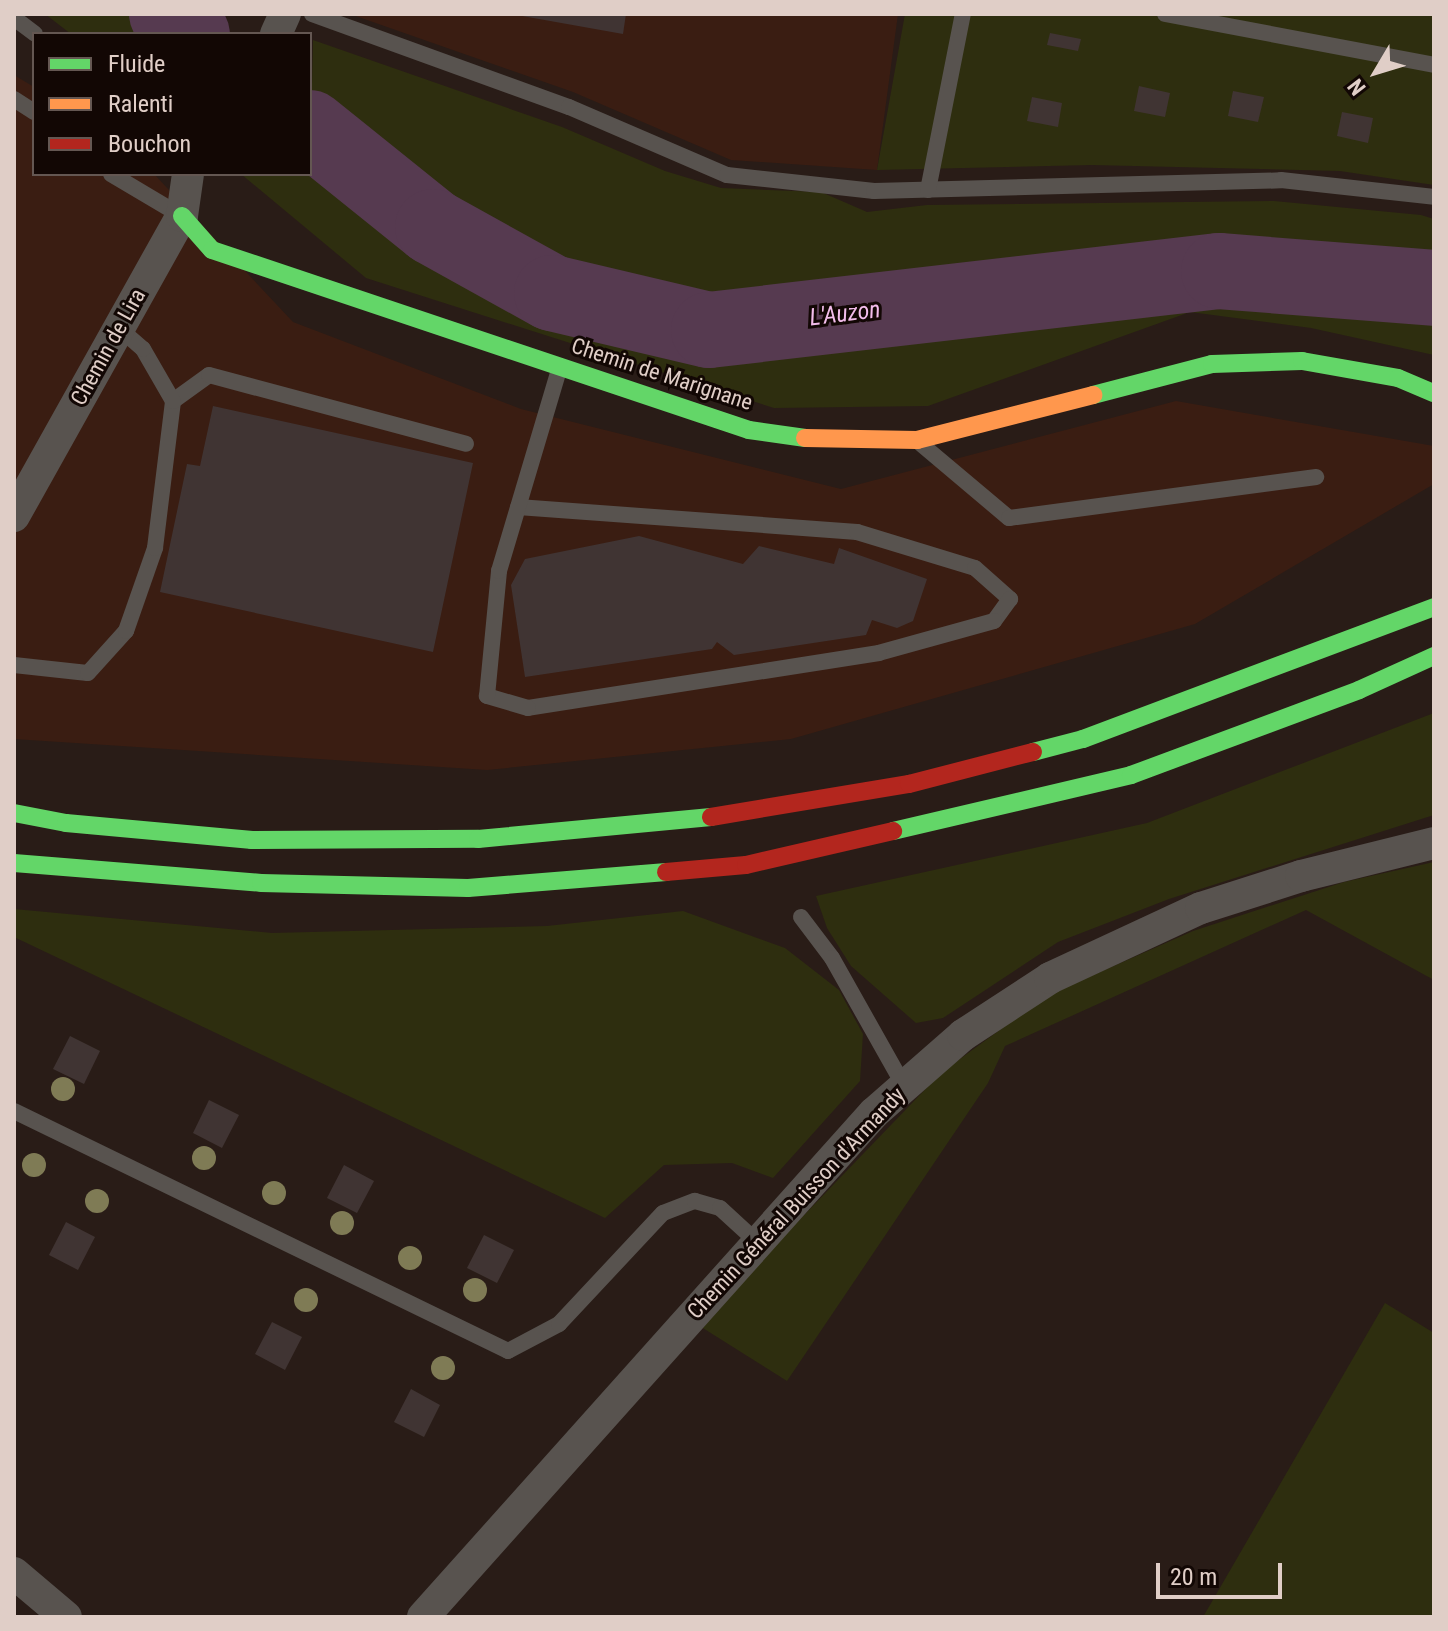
<!DOCTYPE html>
<meta charset="utf-8">
<style>
body{margin:0}
#map{position:relative;width:1448px;height:1631px;overflow:hidden;background:#291c17;font-family:"Roboto Condensed",sans-serif}
div>[style]{position:absolute}
[style*='--x']{left:calc(var(--x)*1px);top:calc(var(--y)*1px);width:calc(var(--w)*1px);rotate:calc(var(--a)*1deg)}
.built>*{inset:0;background:#3a1d12}
.green>*{inset:0;background:#2e2e0f}
.river>*{height:76px;margin:-38px;padding:0 38px;transform-origin:38px;border-radius:38px;background:#563a50}
.building>*{inset:0;background:#403433}
.lane>*{height:16px;margin:-8px;padding:0 8px;transform-origin:8px;border-radius:8px;background:#58534f}
.street>*{height:32px;margin:-16px;padding:0 16px;transform-origin:16px;border-radius:16px;background:#58534f}
.fast>*{height:18px;margin:-9px;padding:0 9px;transform-origin:9px;border-radius:9px;background:#63d668}
.slow>*{height:18px;margin:-9px;padding:0 9px;transform-origin:9px;border-radius:9px;background:#ff974d}
.jam>*{height:18px;margin:-9px;padding:0 9px;transform-origin:9px;border-radius:9px;background:#b3261e}
.trees>*{width:24px;height:24px;margin:-12px;border-radius:50%;background:#7f7b55}
span{translate:-50% -50%;white-space:nowrap;text-align:center;line-height:1.15;-webkit-text-stroke:6px #120704;paint-order:stroke}
.street-label{font-size:22px;color:#e0cec7}
.water-label{font-size:24px;color:#f3bdeb;font-style:italic}
.frame{position:absolute;inset:0;border:16px solid #e0cec7;pointer-events:none}
.legend{position:absolute;left:32px;top:32px;width:280px;height:144px;box-sizing:border-box;background:#120704;border:2px solid #645752;margin:0;padding:10px 14px;list-style:none;font-size:24px;color:#e0cec7}
.legend li{display:flex;align-items:center;gap:16px;height:40px}
.legend b{width:40px;border:2px solid #645752}
.north{position:absolute;left:1336px;top:32px;width:80px;height:80px;-webkit-text-stroke:6px #120704;paint-order:stroke;rotate:232deg;font-size:22px;font-weight:700;line-height:32px;text-align:center;color:#e0cec7}
.north::after{content:'';display:block;margin:auto;width:28px;height:36px;background:#e0cec7;clip-path:polygon(50% 0,100% 100%,50% 72%,0 100%)}
.scale{position:absolute;left:1156px;top:1563px;width:126px;height:36px;box-sizing:border-box;border:4px solid #e0cec7;border-top:0;padding-left:10px;font-size:24px;line-height:28px;white-space:nowrap;color:#e0cec7;-webkit-text-stroke:6px #120704;paint-order:stroke}
</style>
<div id="map">
<div class="built">
<div style="clip-path:polygon(350px 14px,898px 14px,877px 170px,731px 160px,573px 92px)"></div>
<div style="clip-path:polygon(14px 75px,34px 87px,34px 174px,154px 174px,293px 322px,521px 409px,841px 489px,1176px 401px,1434px 446px,1434px 484px,1195px 624px,791px 739px,487px 770px,14px 739px)"></div>
</div>
<div class="green">
<div style="clip-path:polygon(45px 14px,151px 14px,176px 34px,71px 34px)"></div>
<div style="clip-path:polygon(905px 14px,1434px 14px,1434px 185px,1340px 171px,1092px 165px,877px 170px)"></div>
<div style="clip-path:polygon(313px 40px,562px 127px,665px 171px,721px 188px,821px 192px,867px 212px,927px 205px,1274px 201px,1421px 215px,1434px 219px,1434px 355px,1311px 328px,1190px 312px,928px 406px,774px 408px,366px 278px,241px 174px,310px 174px)"></div>
<div style="clip-path:polygon(1434px 713px,1434px 815px,1169px 899px,1058px 942px,943px 1018px,916px 1023px,851px 966px,827px 928px,816px 896px,1147px 823px)"></div>
<div style="clip-path:polygon(1434px 862px,1434px 980px,1306px 910px,1005px 1046px,988px 1083px,787px 1381px,698px 1325px,942px 1072px,1048px 995px,1193px 931px,1344px 882px)"></div>
<div style="clip-path:polygon(14px 909px,272px 933px,547px 926px,683px 911px,785px 948px,839px 990px,863px 1034px,860px 1081px,773px 1178px,732px 1163px,664px 1165px,605px 1218px,14px 937px)"></div>
<div style="clip-path:polygon(1385px 1303px,1434px 1333px,1434px 1617px,1203px 1617px)"></div>
</div>
<div class="river">
<div style="--x:167;--y:14;--w:32;--a:39"></div>
<div style="--x:310;--y:128;--w:158;--a:38.8"></div>
<div style="--x:433;--y:227;--w:136;--a:29"></div>
<div style="--x:552;--y:293;--w:161;--a:13.3"></div>
<div style="--x:709;--y:330;--w:513;--a:-6.6"></div>
<div style="--x:1219;--y:271;--w:216;--a:4.5"></div>
</div>
<div class="building">
<div style="clip-path:polygon(511px 14px,626px 14px,623px 34px)"></div>
<div style="clip-path:polygon(1050px 33px,1081px 39px,1078px 51px,1047px 45px)"></div>
<div style="clip-path:polygon(1139px 86px,1170px 93px,1165px 117px,1134px 111px)"></div>
<div style="clip-path:polygon(1233px 91px,1264px 97px,1258px 122px,1228px 116px)"></div>
<div style="clip-path:polygon(1032px 97px,1062px 103px,1058px 127px,1027px 121px)"></div>
<div style="clip-path:polygon(1342px 112px,1373px 118px,1368px 143px,1337px 136px)"></div>
<div style="clip-path:polygon(213px 406px,473px 463px,433px 652px,160px 592px,187px 464px,200px 466px)"></div>
<div style="clip-path:polygon(639px 536px,743px 564px,759px 546px,834px 564px,839px 548px,927px 579px,913px 621px,897px 628px,872px 620px,866px 635px,734px 655px,717px 642px,712px 649px,525px 677px,511px 585px,525px 559px)"></div>
<div style="clip-path:polygon(70px 1036px,100px 1051px,84px 1084px,53px 1069px)"></div>
<div style="clip-path:polygon(209px 1100px,239px 1115px,222px 1148px,193px 1133px)"></div>
<div style="clip-path:polygon(344px 1165px,374px 1181px,357px 1213px,327px 1198px)"></div>
<div style="clip-path:polygon(66px 1222px,95px 1237px,78px 1270px,49px 1255px)"></div>
<div style="clip-path:polygon(484px 1235px,514px 1250px,497px 1283px,467px 1268px)"></div>
<div style="clip-path:polygon(272px 1322px,302px 1337px,285px 1370px,255px 1354px)"></div>
<div style="clip-path:polygon(411px 1389px,440px 1405px,424px 1437px,394px 1422px)"></div>
</div>
<div class="lane">
<div style="--x:312;--y:14;--w:273;--a:19.9"></div>
<div style="--x:569;--y:107;--w:172;--a:23.3"></div>
<div style="--x:727;--y:175;--w:148;--a:6.2"></div>
<div style="--x:874;--y:191;--w:407;--a:-1.5"></div>
<div style="--x:1281;--y:180;--w:154;--a:6.3"></div>
<div style="--x:1165;--y:14;--w:274;--a:10.7"></div>
<div style="--x:14;--y:18;--w:26;--a:37"></div>
<div style="--x:14;--y:99;--w:24;--a:33"></div>
<div style="--x:111;--y:174;--w:80;--a:30.7"></div>
<div style="--x:928;--y:190;--w:179;--a:-78.8"></div>
<div style="--x:173;--y:401;--w:44;--a:-35.8"></div>
<div style="--x:209;--y:375;--w:266;--a:15"></div>
<div style="--x:921;--y:444;--w:115;--a:40.1"></div>
<div style="--x:1009;--y:518;--w:310;--a:-7.6"></div>
<div style="--x:518;--y:507;--w:340;--a:4.2"></div>
<div style="--x:857;--y:532;--w:123;--a:17"></div>
<div style="--x:975;--y:568;--w:47;--a:41.5"></div>
<div style="--x:1010;--y:599;--w:27;--a:126"></div>
<div style="--x:994;--y:621;--w:119;--a:164.5"></div>
<div style="--x:879;--y:653;--w:355;--a:171.1"></div>
<div style="--x:528;--y:708;--w:43;--a:-163.7"></div>
<div style="--x:487;--y:696;--w:126;--a:-84.5"></div>
<div style="--x:499;--y:571;--w:213;--a:-73.4"></div>
<div style="--x:14;--y:665;--w:74;--a:6.2"></div>
<div style="--x:88;--y:673;--w:57;--a:-47.9"></div>
<div style="--x:126;--y:631;--w:88;--a:-70.7"></div>
<div style="--x:155;--y:548;--w:148;--a:-83"></div>
<div style="--x:173;--y:401;--w:60;--a:-120"></div>
<div style="--x:143;--y:349;--w:32;--a:-139"></div>
<div style="--x:801;--y:917;--w:51;--a:52.9"></div>
<div style="--x:832;--y:958;--w:147;--a:60.6"></div>
<div style="--x:14;--y:1111;--w:549;--a:25.91"></div>
<div style="--x:508;--y:1351;--w:58;--a:-27.9"></div>
<div style="--x:559;--y:1324;--w:152;--a:-46.9"></div>
<div style="--x:663;--y:1213;--w:34;--a:-21"></div>
<div style="--x:695;--y:1201;--w:26;--a:16"></div>
<div style="--x:720;--y:1208;--w:49;--a:42.5"></div>
</div>
<div class="street">
<div style="--x:276;--y:34;--w:22;--a:-66"></div>
<div style="--x:14;--y:516;--w:344;--a:-60.8"></div>
<div style="--x:182;--y:216;--w:42;--a:-81.9"></div>
<div style="--x:14;--y:1573;--w:68;--a:40.2"></div>
<div style="--x:423;--y:1617;--w:676;--a:-48.18"></div>
<div style="--x:874;--y:1113;--w:118;--a:-41.2"></div>
<div style="--x:963;--y:1035;--w:104;--a:-33.2"></div>
<div style="--x:1050;--y:978;--w:166;--a:-24.9"></div>
<div style="--x:1201;--y:908;--w:105;--a:-17.7"></div>
<div style="--x:1301;--y:876;--w:137;--a:-13.9"></div>
</div>
<div class="fast">
<div style="--x:182;--y:216;--w:45;--a:48.6"></div>
<div style="--x:212;--y:250;--w:566;--a:18.53"></div>
<div style="--x:749;--y:430;--w:57;--a:8.1"></div>
<div style="--x:1093;--y:395;--w:123;--a:-14.6"></div>
<div style="--x:1212;--y:364;--w:90;--a:-1.9"></div>
<div style="--x:1302;--y:361;--w:97;--a:10"></div>
<div style="--x:1398;--y:378;--w:39;--a:23"></div>
<div style="--x:1033;--y:752;--w:52;--a:-14.6"></div>
<div style="--x:1083;--y:739;--w:375;--a:-20.6"></div>
<div style="--x:14;--y:813;--w:53;--a:10.9"></div>
<div style="--x:66;--y:823;--w:187;--a:5.2"></div>
<div style="--x:252;--y:840;--w:226;--a:-0.3"></div>
<div style="--x:478;--y:839;--w:234;--a:-5.4"></div>
<div style="--x:893;--y:831;--w:244;--a:-13.2"></div>
<div style="--x:1131;--y:775;--w:243;--a:-20.4"></div>
<div style="--x:1359;--y:690;--w:82;--a:-24.4"></div>
<div style="--x:14;--y:863;--w:248;--a:4.6"></div>
<div style="--x:261;--y:883;--w:207;--a:1.4"></div>
<div style="--x:468;--y:888;--w:199;--a:-4.6"></div>
</div>
<div class="slow">
<div style="--x:805;--y:438;--w:112;--a:1"></div>
<div style="--x:917;--y:440;--w:182;--a:-14.3"></div>
</div>
<div class="jam">
<div style="--x:711;--y:817;--w:201;--a:-9.5"></div>
<div style="--x:909;--y:784;--w:128;--a:-14.5"></div>
<div style="--x:666;--y:872;--w:80;--a:-5"></div>
<div style="--x:746;--y:865;--w:151;--a:-13"></div>
</div>
<div class="trees">
<div style="left:63px;top:1089px"></div>
<div style="left:204px;top:1158px"></div>
<div style="left:34px;top:1165px"></div>
<div style="left:274px;top:1193px"></div>
<div style="left:97px;top:1201px"></div>
<div style="left:342px;top:1223px"></div>
<div style="left:410px;top:1258px"></div>
<div style="left:475px;top:1290px"></div>
<div style="left:306px;top:1300px"></div>
<div style="left:443px;top:1368px"></div>
</div>
<div class="street-label">
<span style="left:108px;top:347px;rotate:-61deg">Chemin de Lira</span>
<span style="left:662px;top:374px;rotate:18deg">Chemin de Marignane</span>
<span style="left:796px;top:1203px;rotate:-47deg">Chemin Général Buisson d'Armandy</span>
</div>
<div class="water-label">
<span style="left:845px;top:314px;rotate:-7deg">L'Auzon</span>
</div>
<div class="frame"></div>
<ul class="legend">
<li><b style="height:10px;background:#63d668"></b>Fluide</li>
<li><b style="height:10px;background:#ff974d"></b>Ralenti</li>
<li><b style="height:10px;background:#b3261e"></b>Bouchon</li>
</ul>
<div class="north">N</div>
<div class="scale">20 m</div>
</div>
